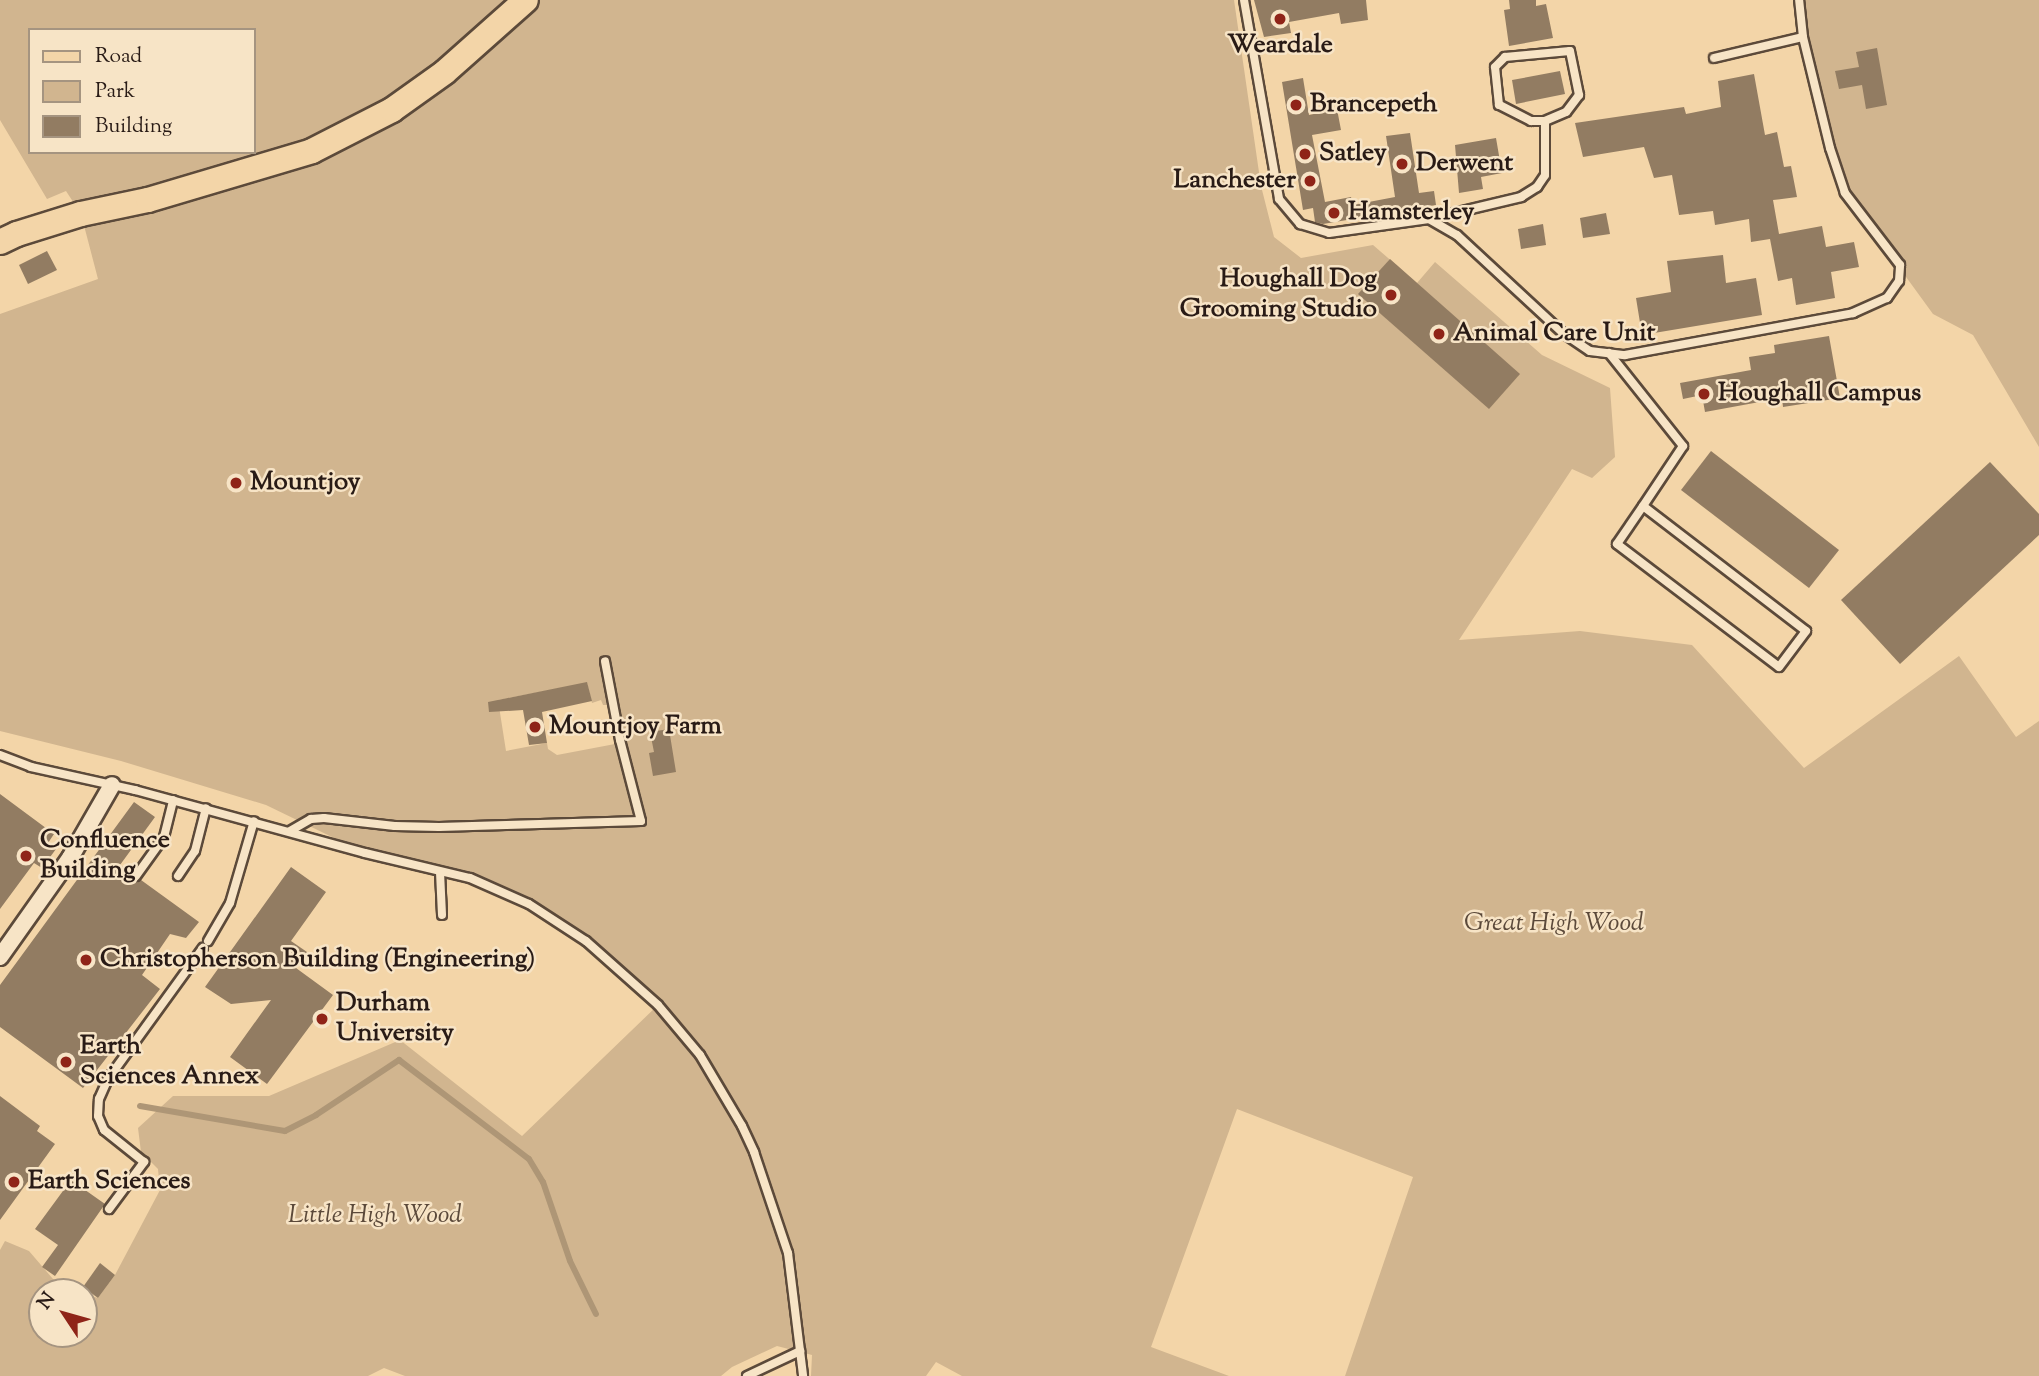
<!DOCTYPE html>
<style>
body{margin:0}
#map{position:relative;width:2039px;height:1376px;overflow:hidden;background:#f3d5a8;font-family:"Sorts Mill Goudy",serif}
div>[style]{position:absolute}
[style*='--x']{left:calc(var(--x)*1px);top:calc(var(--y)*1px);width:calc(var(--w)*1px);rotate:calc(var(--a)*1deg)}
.green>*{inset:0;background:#d1b58f}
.stream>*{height:6px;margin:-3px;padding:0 3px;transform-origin:3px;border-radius:3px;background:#ae9676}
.building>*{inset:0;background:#927c62}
.roads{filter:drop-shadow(2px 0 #5c4a3a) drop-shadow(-2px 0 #5c4a3a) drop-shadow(0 2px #5c4a3a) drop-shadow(0 -2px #5c4a3a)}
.lane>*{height:8px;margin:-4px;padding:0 4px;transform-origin:4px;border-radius:4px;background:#f7e4c6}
.street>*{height:16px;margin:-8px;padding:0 8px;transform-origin:8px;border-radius:8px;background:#f7e4c6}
.primary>*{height:24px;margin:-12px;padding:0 12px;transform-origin:12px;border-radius:12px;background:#f3d5a8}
.dots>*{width:19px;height:19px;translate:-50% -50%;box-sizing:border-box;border:4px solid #f7e4c6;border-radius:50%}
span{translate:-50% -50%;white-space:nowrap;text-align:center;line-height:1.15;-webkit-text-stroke:5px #f7e4c6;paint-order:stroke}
.poi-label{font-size:26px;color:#291b16;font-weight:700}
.left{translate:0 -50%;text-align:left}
.right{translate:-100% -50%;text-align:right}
.park-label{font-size:26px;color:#5b493a;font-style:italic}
.legend{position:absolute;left:28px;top:28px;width:228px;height:126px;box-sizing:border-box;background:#f7e4c6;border:2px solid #a59480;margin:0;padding:9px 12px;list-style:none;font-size:21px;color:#291b16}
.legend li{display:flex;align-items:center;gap:14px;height:35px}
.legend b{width:35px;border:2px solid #a59480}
.north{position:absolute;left:28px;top:1278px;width:70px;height:70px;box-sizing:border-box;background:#f7e4c6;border:2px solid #a59480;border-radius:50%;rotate:306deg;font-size:19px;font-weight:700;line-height:28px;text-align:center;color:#291b16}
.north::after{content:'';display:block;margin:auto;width:24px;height:32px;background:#8f2418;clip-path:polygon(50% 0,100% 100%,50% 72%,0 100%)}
</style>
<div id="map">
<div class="green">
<div style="clip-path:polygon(evenodd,0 0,1234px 0,1261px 186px,1274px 237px,1301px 258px,1373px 245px,1417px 283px,1435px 262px,1542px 355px,1610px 388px,1615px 457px,1592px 478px,1572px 469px,1459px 640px,1580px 631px,1692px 645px,1804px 768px,1959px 656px,2016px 737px,2039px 721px,2039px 1376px,1345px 1376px,1413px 1177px,1237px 1109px,1151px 1347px,1229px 1376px,962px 1376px,936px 1362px,926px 1376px,811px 1376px,812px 1355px,777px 1346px,732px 1367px,721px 1376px,405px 1376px,384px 1368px,368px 1376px,0 1376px,0 1250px,5px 1241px,29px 1251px,53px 1279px,79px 1292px,42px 1292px,42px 1334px,84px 1334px,84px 1294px,98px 1298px,115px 1275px,160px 1190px,158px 1169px,141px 1152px,138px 1128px,173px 1096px,269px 1096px,400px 1040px,522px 1136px,658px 1005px,552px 918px,470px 878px,365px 853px,266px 805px,121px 761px,0 731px,0 314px,98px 279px,81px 214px,66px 191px,47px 199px,0 120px,0 0,30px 30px,254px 30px,254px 152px,30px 152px,30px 30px,0 0,587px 683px,592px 703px,601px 700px,603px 705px,608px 705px,615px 744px,557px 755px,548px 749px,547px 743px,506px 751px,498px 700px,587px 683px)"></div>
<div style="clip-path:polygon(1799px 0,2039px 0,2039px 447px,1973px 335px,1933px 314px,1845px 193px,1830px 148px)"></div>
</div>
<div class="stream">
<div style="--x:140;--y:1106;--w:147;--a:9.8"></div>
<div style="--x:285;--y:1131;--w:35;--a:-27"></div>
<div style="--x:316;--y:1115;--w:100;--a:-33.5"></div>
<div style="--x:399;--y:1060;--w:163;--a:37.3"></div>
<div style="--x:529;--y:1159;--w:27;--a:59"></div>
<div style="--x:543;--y:1182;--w:83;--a:71.1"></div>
<div style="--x:570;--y:1261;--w:59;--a:63.9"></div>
</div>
<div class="building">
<div style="clip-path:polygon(1254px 0,1366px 0,1368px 20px,1341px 24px,1339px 13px,1289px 22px,1291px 33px,1264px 37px)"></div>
<div style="clip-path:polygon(1509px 0,1536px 0,1536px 6px,1546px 4px,1553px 38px,1509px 46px,1504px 10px,1510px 9px)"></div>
<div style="clip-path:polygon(1877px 48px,1887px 105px,1866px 109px,1862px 85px,1839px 89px,1835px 71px,1859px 67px,1856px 52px)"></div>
<div style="clip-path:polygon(1560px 71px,1565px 94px,1516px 104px,1512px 80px)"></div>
<div style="clip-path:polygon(1754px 74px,1765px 135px,1777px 132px,1784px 167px,1791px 166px,1797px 197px,1773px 200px,1779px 234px,1822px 226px,1826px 247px,1854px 242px,1859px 267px,1831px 272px,1835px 298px,1796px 305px,1792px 278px,1778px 281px,1770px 239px,1751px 242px,1749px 219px,1715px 225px,1713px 211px,1679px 215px,1672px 175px,1654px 178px,1644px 147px,1583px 157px,1575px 123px,1684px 107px,1686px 114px,1721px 107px,1718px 81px)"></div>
<div style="clip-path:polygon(1303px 78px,1309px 115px,1337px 109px,1341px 130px,1312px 135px,1325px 202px,1351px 197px,1353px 205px,1395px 197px,1386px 136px,1410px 133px,1419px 193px,1434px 191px,1436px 205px,1323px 224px,1315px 222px,1313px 208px,1303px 210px,1282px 82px)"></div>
<div style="clip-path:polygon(1496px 138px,1502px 173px,1481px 177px,1483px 189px,1459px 193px,1455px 145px)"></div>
<div style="clip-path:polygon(1606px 213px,1610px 234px,1583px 238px,1580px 218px)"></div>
<div style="clip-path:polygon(1543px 224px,1546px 245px,1521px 249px,1518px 229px)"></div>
<div style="clip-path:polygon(47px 251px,57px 270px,28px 284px,19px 265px)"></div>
<div style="clip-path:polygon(1723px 255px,1726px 283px,1756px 278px,1762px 315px,1642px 335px,1636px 298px,1671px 292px,1667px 261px)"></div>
<div style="clip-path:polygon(1390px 259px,1520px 374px,1489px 409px,1358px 294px)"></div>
<div style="clip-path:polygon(1829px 336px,1840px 398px,1783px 407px,1782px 398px,1705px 412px,1702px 395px,1683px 399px,1680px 383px,1751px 370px,1749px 357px,1775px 353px,1774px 345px)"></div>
<div style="clip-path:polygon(1711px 451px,1839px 550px,1809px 588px,1681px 490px)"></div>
<div style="clip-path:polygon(1990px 462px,2039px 514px,2039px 535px,1900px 664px,1841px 600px)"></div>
<div style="clip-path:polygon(587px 682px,592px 701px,542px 712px,547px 743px,529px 745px,523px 710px,489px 712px,488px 702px)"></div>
<div style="clip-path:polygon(669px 729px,676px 772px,653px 776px,649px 753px,654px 752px,650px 732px)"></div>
<div style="clip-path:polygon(0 794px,54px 834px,48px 843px,56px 849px,42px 868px,34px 863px,0 909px)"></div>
<div style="clip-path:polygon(134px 802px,155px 817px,120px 865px,131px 872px,132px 881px,141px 880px,199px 922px,186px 938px,170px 934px,142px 975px,160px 989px,83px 1088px,0 1027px,0 985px)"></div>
<div style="clip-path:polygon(291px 867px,326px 892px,291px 941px,307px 952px,296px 968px,333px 995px,267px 1084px,230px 1057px,271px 1000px,231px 1004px,205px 987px)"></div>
<div style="clip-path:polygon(0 1096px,40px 1126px,37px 1131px,55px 1144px,0 1220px)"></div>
<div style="clip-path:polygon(71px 1180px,105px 1204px,55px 1276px,42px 1267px,58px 1245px,35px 1229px)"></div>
<div style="clip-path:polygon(100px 1263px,115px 1275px,98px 1298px,83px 1287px)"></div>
</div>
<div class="roads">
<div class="lane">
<div style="--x:1244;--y:0;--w:202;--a:80"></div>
<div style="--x:1279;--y:199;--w:33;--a:50"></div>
<div style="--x:1300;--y:224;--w:30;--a:17"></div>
<div style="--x:1329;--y:233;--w:101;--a:-8"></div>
<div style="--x:1429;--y:219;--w:95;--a:-13.4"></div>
<div style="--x:1521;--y:197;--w:19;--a:-32"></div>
<div style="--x:1537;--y:187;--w:14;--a:-56"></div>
<div style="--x:1545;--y:175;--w:54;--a:-90"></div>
<div style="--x:1570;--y:51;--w:45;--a:78.4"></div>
<div style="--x:1579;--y:95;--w:21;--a:127"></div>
<div style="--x:1566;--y:112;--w:23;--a:157"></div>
<div style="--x:1545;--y:121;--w:14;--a:180"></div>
<div style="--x:1531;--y:121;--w:36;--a:-153"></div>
<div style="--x:1499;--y:105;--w:38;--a:-96"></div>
<div style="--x:1495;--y:67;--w:14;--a:-45"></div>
<div style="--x:1505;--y:57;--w:65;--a:-5.3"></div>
<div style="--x:1714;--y:58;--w:91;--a:-13.3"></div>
<div style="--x:1429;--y:219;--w:32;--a:30"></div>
<div style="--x:1457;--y:235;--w:144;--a:42.8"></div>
<div style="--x:1563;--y:333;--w:32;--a:34"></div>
<div style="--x:1590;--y:351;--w:35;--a:7"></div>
<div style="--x:1625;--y:355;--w:232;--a:-10.4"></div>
<div style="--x:1853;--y:313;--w:37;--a:-24"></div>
<div style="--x:1887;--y:298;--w:21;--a:-55"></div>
<div style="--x:1899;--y:281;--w:16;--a:-86"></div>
<div style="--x:1900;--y:265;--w:91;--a:-127.4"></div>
<div style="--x:1845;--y:193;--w:47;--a:-108.4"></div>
<div style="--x:1830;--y:148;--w:114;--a:-103.7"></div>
<div style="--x:1803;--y:37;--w:37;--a:-96"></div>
<div style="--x:1609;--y:353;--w:119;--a:51.5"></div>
<div style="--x:1683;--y:446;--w:72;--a:123.7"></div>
<div style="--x:1643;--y:506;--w:46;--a:124.4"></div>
<div style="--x:1617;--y:544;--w:203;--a:37.2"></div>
<div style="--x:1779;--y:667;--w:45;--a:-53.1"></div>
<div style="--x:1806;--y:631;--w:205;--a:-142.5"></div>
<div style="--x:0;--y:755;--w:33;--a:21"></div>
<div style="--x:31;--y:767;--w:107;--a:12.5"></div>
<div style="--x:135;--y:790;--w:238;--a:15.3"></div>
<div style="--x:365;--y:853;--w:108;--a:13.4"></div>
<div style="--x:470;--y:878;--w:64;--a:23.8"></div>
<div style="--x:529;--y:904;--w:68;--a:33"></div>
<div style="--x:586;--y:941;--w:96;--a:41.6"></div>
<div style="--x:658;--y:1005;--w:65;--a:50"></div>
<div style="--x:700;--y:1055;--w:82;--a:59.4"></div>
<div style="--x:742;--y:1126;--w:29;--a:65"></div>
<div style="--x:754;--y:1152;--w:107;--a:71.4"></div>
<div style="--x:788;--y:1253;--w:124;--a:83"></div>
<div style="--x:290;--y:831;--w:24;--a:-30"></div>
<div style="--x:311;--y:819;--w:13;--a:-4"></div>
<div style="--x:324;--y:818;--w:71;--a:6.4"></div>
<div style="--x:395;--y:826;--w:44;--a:1.3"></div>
<div style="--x:439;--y:827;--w:202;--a:-1.7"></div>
<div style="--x:641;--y:821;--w:84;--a:-104.5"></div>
<div style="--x:620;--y:740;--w:80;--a:-100.8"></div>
<div style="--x:440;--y:872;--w:43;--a:87.3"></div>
<div style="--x:136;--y:876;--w:48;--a:-54.3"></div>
<div style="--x:164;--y:837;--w:38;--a:-76"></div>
<div style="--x:178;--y:876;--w:30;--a:-56"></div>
<div style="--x:195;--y:851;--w:44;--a:-75.7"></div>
<div style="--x:208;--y:941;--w:44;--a:-59.9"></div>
<div style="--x:230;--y:903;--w:85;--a:-73.7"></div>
<div style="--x:109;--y:1209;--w:59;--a:-53.3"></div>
<div style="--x:144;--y:1162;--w:51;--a:-141.3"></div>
<div style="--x:104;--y:1130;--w:15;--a:-113"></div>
<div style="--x:98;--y:1116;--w:17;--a:-87"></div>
<div style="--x:99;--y:1099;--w:22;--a:-66"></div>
<div style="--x:108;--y:1079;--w:162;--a:-54.1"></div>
<div style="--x:747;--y:1376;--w:59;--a:-25.3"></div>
</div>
<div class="street">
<div style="--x:0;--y:957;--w:121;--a:-54.7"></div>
<div style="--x:70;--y:858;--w:84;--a:-60.1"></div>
</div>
<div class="primary">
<div style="--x:0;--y:242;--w:19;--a:-25"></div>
<div style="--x:17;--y:234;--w:67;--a:-17.4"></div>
<div style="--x:81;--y:214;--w:68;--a:-11.8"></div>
<div style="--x:148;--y:200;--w:171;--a:-16.6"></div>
<div style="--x:312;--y:151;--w:90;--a:-27.1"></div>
<div style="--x:392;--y:110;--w:65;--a:-35.6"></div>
<div style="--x:445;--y:72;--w:108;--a:-41.6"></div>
</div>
</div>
<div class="dots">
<div style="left:1280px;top:19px;background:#8f2418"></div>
<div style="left:1296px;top:105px;background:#8f2418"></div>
<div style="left:1305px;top:154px;background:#8f2418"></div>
<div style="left:1402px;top:164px;background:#8f2418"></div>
<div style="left:1310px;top:181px;background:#8f2418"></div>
<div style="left:1334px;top:213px;background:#8f2418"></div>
<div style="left:1391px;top:295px;background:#8f2418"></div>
<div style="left:1439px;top:334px;background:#8f2418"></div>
<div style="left:1704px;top:394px;background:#8f2418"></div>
<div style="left:236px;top:483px;background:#8f2418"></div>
<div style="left:535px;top:727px;background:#8f2418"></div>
<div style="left:26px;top:856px;background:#8f2418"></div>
<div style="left:86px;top:960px;background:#8f2418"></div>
<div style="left:322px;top:1019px;background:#8f2418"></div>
<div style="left:66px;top:1062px;background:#8f2418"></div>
<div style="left:14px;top:1182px;background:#8f2418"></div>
</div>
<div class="poi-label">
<span style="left:1280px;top:46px">Weardale</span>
<span class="left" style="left:1310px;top:105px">Brancepeth</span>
<span class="left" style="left:1319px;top:154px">Satley</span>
<span class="left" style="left:1416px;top:164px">Derwent</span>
<span class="right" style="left:1296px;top:181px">Lanchester</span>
<span class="left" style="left:1348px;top:213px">Hamsterley</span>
<span class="right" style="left:1377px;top:295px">Houghall Dog<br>Grooming Studio</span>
<span class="left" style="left:1453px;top:334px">Animal Care Unit</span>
<span class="left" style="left:1718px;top:394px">Houghall Campus</span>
<span class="left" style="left:250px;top:483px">Mountjoy</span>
<span class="left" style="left:549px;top:727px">Mountjoy Farm</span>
<span class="left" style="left:40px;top:856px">Confluence<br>Building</span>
<span class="left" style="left:100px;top:960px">Christopherson Building (Engineering)</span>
<span class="left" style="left:336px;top:1019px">Durham<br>University</span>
<span class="left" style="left:80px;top:1062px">Earth<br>Sciences Annex</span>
<span class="left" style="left:28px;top:1182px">Earth Sciences</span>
</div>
<div class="park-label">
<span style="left:1554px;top:924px">Great High Wood</span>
<span style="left:375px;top:1216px">Little High Wood</span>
</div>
<ul class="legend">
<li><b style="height:9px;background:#f3d5a8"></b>Road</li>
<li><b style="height:19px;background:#d1b58f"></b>Park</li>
<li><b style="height:19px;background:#927c62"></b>Building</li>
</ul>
<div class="north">N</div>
</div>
